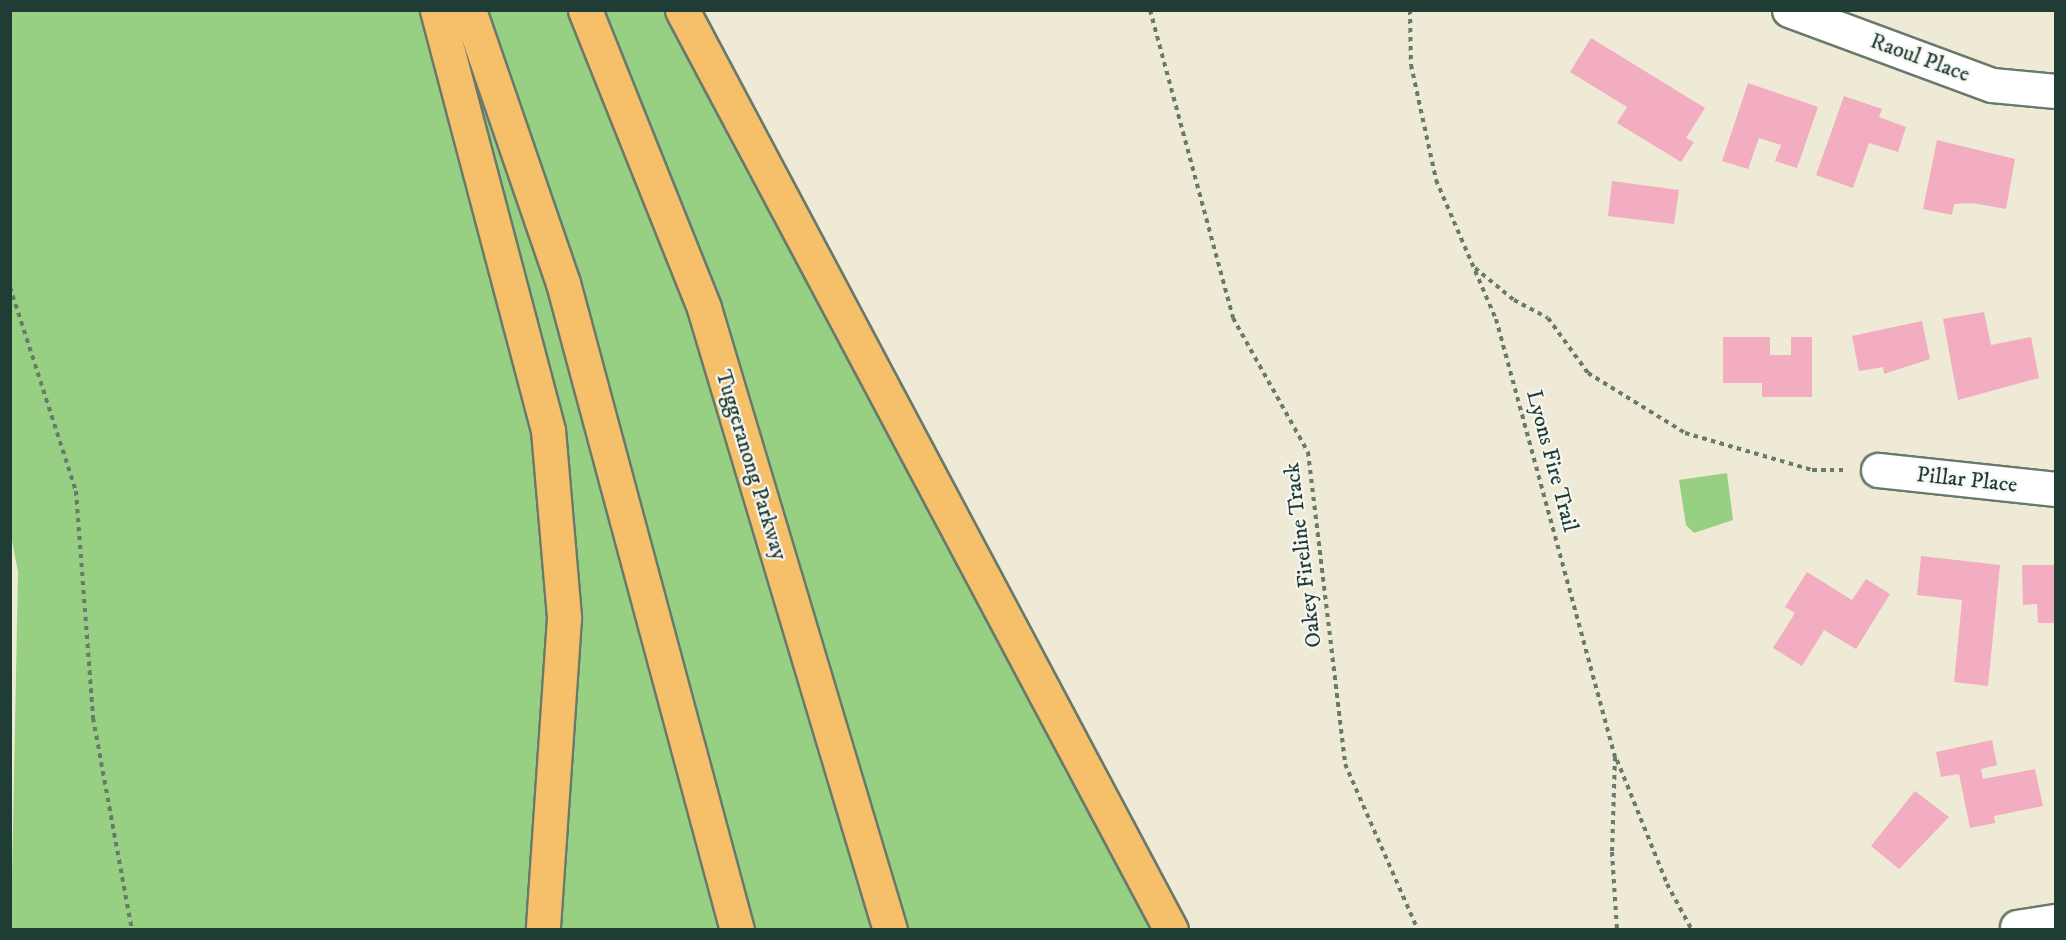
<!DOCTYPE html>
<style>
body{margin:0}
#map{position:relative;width:2066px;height:940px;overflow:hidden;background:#eeead5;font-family:"IM FELL DW Pica",serif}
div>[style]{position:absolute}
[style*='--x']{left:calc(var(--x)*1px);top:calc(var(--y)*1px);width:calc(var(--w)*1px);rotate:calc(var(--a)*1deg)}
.green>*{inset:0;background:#98d083}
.building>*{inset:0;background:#f2adc1}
.path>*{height:4px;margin-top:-2px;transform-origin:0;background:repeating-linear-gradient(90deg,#677a6c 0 4.5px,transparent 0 9px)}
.roads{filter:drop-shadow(2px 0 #677a6c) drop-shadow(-2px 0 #677a6c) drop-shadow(0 2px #677a6c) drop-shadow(0 -2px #677a6c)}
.street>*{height:33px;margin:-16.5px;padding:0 16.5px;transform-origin:16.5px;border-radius:16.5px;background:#fff}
.highway>*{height:33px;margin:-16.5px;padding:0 16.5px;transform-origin:16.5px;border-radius:16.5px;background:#f6c06b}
span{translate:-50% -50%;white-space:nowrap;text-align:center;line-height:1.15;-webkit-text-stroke:4.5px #f6f6f2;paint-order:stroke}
.street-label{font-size:22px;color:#1f3d34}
.frame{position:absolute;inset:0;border:12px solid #1f3d34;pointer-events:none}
</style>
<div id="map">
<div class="green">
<div style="clip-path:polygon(11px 11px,665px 11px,1155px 929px,11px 929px,18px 572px,10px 530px)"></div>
<div style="clip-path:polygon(1727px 473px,1733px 520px,1694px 533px,1686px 525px,1679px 480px)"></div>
</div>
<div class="building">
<div style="clip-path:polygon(1591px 38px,1705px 108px,1686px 138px,1694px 142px,1681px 162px,1617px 123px,1627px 107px,1570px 72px)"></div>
<div style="clip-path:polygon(1748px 83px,1818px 107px,1797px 168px,1775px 161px,1781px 145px,1759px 138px,1748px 169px,1722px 161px)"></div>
<div style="clip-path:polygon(1844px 96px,1882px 109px,1879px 117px,1906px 127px,1898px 152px,1869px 143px,1853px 188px,1816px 175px)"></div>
<div style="clip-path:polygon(1937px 140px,2015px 159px,2006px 209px,1972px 203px,1954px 204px,1952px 215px,1923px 209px)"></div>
<div style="clip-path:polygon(1612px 181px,1679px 190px,1674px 224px,1608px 216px)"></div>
<div style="clip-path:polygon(1984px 312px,1991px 345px,2031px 337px,2039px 378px,1958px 400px,1943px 319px)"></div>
<div style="clip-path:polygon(1922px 321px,1930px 359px,1884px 374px,1883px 367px,1859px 371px,1852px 336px)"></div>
<div style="clip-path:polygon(1723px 337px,1770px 337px,1770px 355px,1791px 355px,1791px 337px,1812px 337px,1812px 397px,1762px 397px,1762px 383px,1723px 383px)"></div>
<div style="clip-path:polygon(1921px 556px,2000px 565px,1988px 686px,1954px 682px,1962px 600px,1917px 595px)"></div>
<div style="clip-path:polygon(2022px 565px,2056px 565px,2056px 623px,2038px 623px,2037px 604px,2023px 605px)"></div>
<div style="clip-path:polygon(1807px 572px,1852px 600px,1866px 579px,1890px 594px,1856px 649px,1824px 630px,1802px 666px,1773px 648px,1795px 613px,1785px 607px)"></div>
<div style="clip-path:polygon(1992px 740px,1997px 765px,1981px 769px,1983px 779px,2035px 769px,2043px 806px,1994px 816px,1995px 823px,1970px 828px,1959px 774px,1941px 777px,1936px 752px)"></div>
<div style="clip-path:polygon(1915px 791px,1949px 817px,1899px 869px,1871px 846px)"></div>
</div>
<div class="path">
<div style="--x:1150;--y:10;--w:319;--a:74.9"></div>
<div style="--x:1233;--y:318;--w:154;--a:60.8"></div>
<div style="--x:1308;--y:452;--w:314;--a:83.2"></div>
<div style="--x:1345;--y:764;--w:181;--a:66.3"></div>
<div style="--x:1410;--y:10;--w:55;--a:89"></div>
<div style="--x:1411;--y:65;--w:118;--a:77.7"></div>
<div style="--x:1436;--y:180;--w:151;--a:66.7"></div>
<div style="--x:1496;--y:319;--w:454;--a:74.8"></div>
<div style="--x:1615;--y:757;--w:95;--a:91.8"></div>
<div style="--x:1612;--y:852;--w:78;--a:86.3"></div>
<div style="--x:1475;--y:268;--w:50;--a:39.4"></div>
<div style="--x:1514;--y:300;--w:38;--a:28"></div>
<div style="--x:1548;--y:318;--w:68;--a:54"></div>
<div style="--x:1588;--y:373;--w:114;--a:31.7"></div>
<div style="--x:1685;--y:433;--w:132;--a:16.2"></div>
<div style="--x:1812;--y:470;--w:36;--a:0"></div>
<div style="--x:10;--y:287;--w:214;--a:72.1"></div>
<div style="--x:76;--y:491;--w:228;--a:85.7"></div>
<div style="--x:93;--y:718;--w:216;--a:79.6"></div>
<div style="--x:1617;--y:760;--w:134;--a:68"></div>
<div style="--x:1667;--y:884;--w:52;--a:61.5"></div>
</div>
<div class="roads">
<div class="street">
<div style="--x:1789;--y:10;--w:216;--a:20.3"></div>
<div style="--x:1992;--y:85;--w:64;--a:5.4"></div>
<div style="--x:1878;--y:470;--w:179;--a:6.1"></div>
<div style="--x:2017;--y:927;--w:39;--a:-9"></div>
</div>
<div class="highway">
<div style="--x:437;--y:10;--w:434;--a:75.2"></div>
<div style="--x:548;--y:430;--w:189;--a:85.1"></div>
<div style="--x:564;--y:618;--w:313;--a:93.9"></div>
<div style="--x:469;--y:10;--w:289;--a:71"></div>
<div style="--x:563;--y:283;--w:670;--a:74.95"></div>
<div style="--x:585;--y:10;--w:321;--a:68.2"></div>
<div style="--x:704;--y:308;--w:649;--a:73.35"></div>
<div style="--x:682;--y:10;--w:1042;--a:62.01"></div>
</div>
</div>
<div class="street-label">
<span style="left:1920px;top:58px;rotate:20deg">Raoul Place</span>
<span style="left:1552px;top:461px;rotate:75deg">Lyons Fire Trail</span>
<span style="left:751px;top:465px;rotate:73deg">Tuggeranong Parkway</span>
<span style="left:1967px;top:480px;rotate:6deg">Pillar Place</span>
<span style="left:1303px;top:555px;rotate:-97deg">Oakey Fireline Track</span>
</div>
<div class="frame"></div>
</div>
